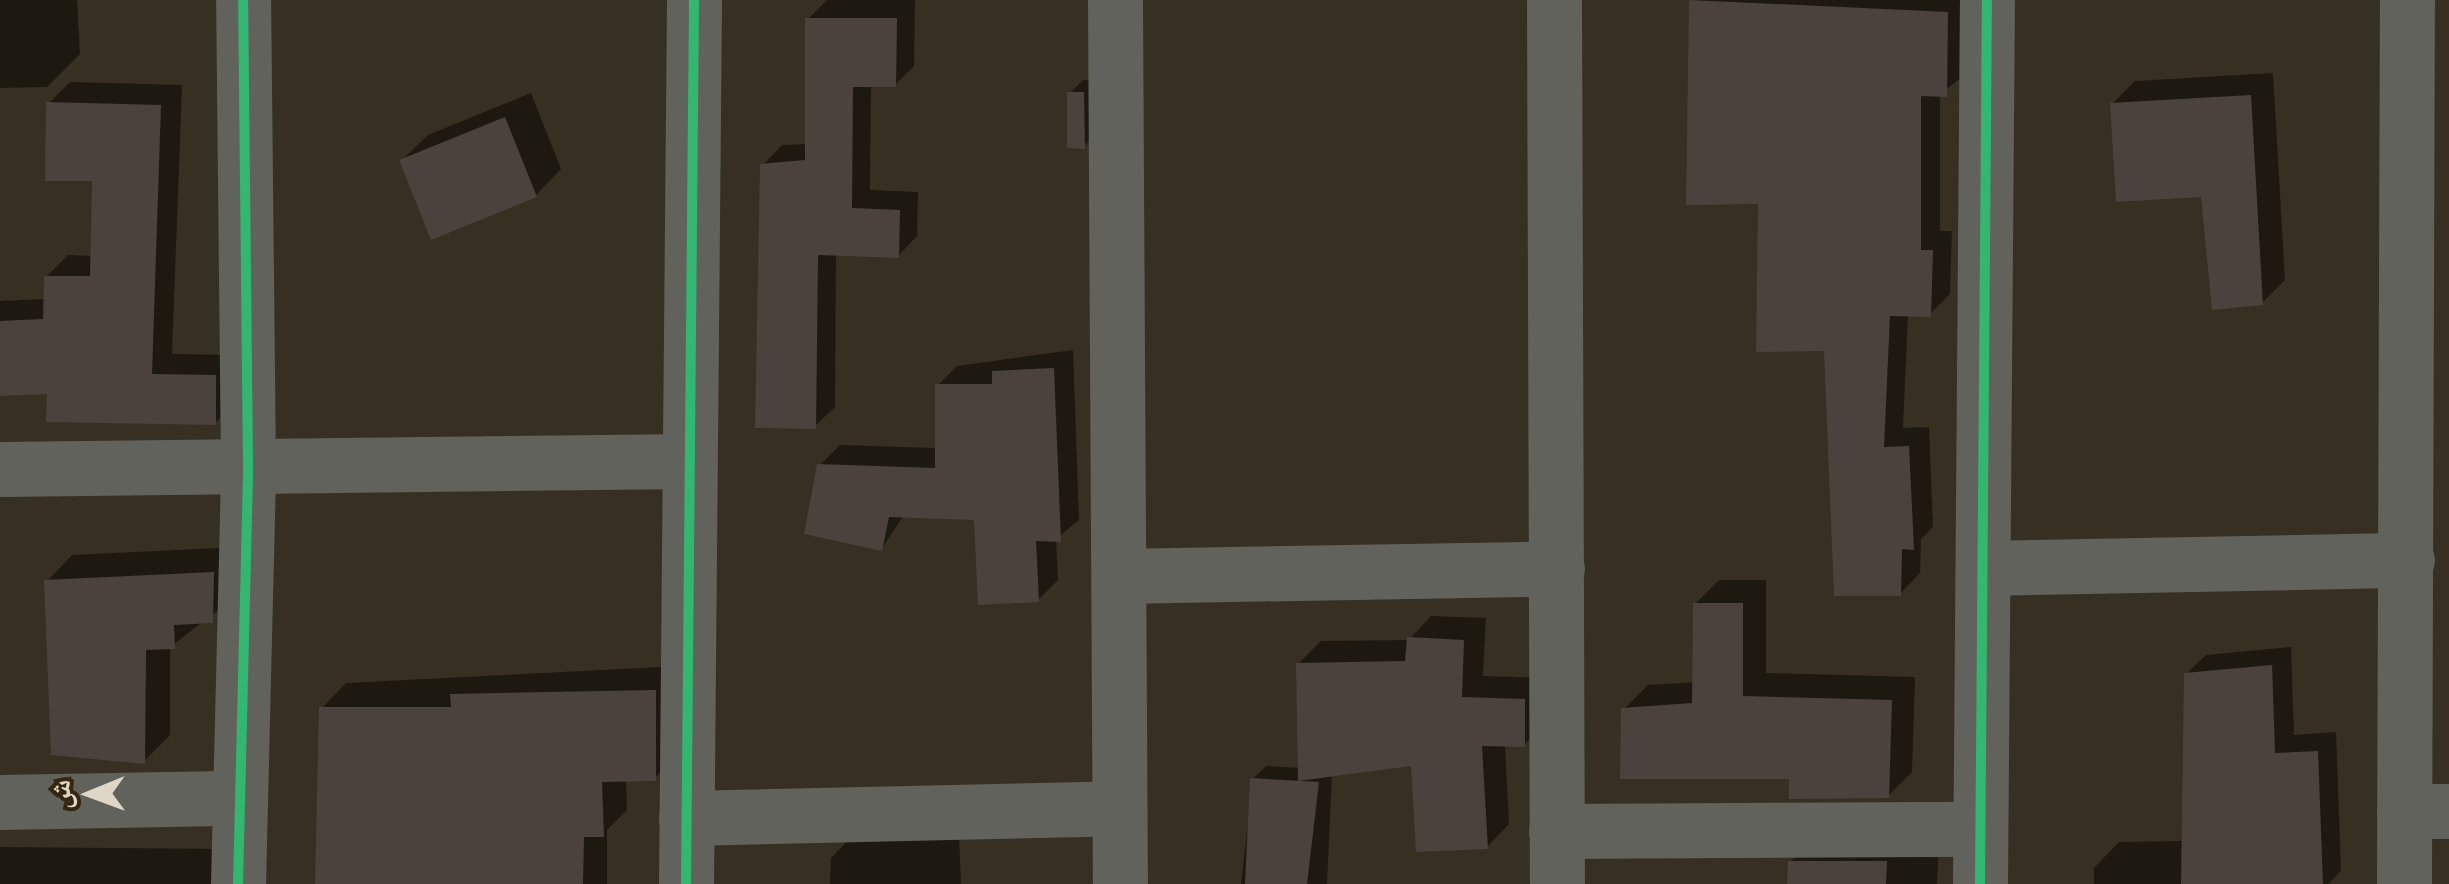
<!DOCTYPE html>
<meta charset="utf-8">
<style>
body{margin:0}
#map{position:relative;width:2449px;height:884px;overflow:hidden;background:#372f21;font-family:"Golos Text","Noto Naskh Arabic",sans-serif}
div>[style]{position:absolute}
[style*='--x']{left:calc(var(--x)*1px);top:calc(var(--y)*1px);width:calc(var(--w)*1px);rotate:calc(var(--a)*1deg)}
.shadow>*{inset:0;background:#0007}
.building>*{inset:0;background:#4b423e}
.minor>*{height:55px;margin:-27.5px;padding:0 27.5px;transform-origin:27.5px;border-radius:27.5px;background:#62625d}
.cycleway>*{height:10px;margin:-5px;padding:0 5px;transform-origin:5px;border-radius:5px;background:#33b770}
span{translate:-50% -50%;white-space:nowrap;text-align:center;line-height:1.15;-webkit-text-stroke:8px #34270f;paint-order:stroke}
.north{position:absolute;left:40px;top:744px;width:100px;height:100px;-webkit-text-stroke:8px #34270f;paint-order:stroke;rotate:269deg;font-size:28px;font-weight:700;line-height:40px;text-align:center;color:#ded6c7}
.north::after{content:'';display:block;margin:auto;width:35px;height:45px;background:#ded6c7;clip-path:polygon(50% 0,100% 100%,50% 72%,0 100%)}
</style>
<div id="map">
<div class="shadow">
<div style="clip-path:polygon(0 0,77px 0,80px 54px,47px 87px,0 88px)"></div>
<div style="clip-path:polygon(827px 0,915px 0,914px 66px,895px 85px,871px 85px,870px 190px,918px 192px,917px 236px,898px 256px,836px 254px,835px 407px,815px 426px,763px 165px,782px 145px,808px 144px,808px 19px)"></div>
<div style="clip-path:polygon(1692px 0,1967px 0,1966px 74px,1940px 94px,1940px 231px,1952px 231px,1950px 294px,1930px 314px,1908px 314px,1903px 428px,1929px 427px,1933px 527px,1921px 539px,1920px 573px,1900px 594px,1827px 348px,1760px 202px,1689px 202px)"></div>
<div style="clip-path:polygon(2273px 73px,2285px 280px,2262px 303px,2204px 194px,2112px 104px,2135px 81px)"></div>
<div style="clip-path:polygon(1083px 80px,1097px 80px,1097px 133px,1084px 146px,1070px 93px)"></div>
<div style="clip-path:polygon(70px 82px,182px 85px,172px 354px,236px 355px,237px 401px,215px 423px,49px 391px,0 393px,0 301px,46px 299px,46px 277px,68px 255px,93px 256px,94px 179px,49px 103px)"></div>
<div style="clip-path:polygon(531px 93px,561px 169px,536px 195px,402px 160px,428px 135px)"></div>
<div style="clip-path:polygon(1073px 350px,1079px 520px,1056px 539px,1058px 580px,1038px 600px,977px 518px,904px 515px,882px 548px,820px 465px,840px 445px,937px 448px,938px 385px,957px 366px)"></div>
<div style="clip-path:polygon(239px 547px,238px 595px,170px 647px,170px 735px,144px 761px,47px 581px,72px 555px)"></div>
<div style="clip-path:polygon(1719px 580px,1766px 580px,1766px 673px,1915px 677px,1912px 772px,1888px 796px,1792px 776px,1624px 709px,1648px 685px,1695px 682px,1695px 604px)"></div>
<div style="clip-path:polygon(1431px 616px,1486px 618px,1483px 676px,1546px 678px,1547px 723px,1524px 745px,1505px 744px,1509px 824px,1487px 847px,1414px 764px,1332px 774px,1327px 884px,1241px 884px,1253px 779px,1266px 766px,1300px 768px,1298px 664px,1321px 641px,1409px 640px)"></div>
<div style="clip-path:polygon(2291px 647px,2294px 735px,2336px 732px,2341px 871px,2328px 884px,2094px 884px,2094px 868px,2119px 842px,2184px 841px,2186px 674px,2206px 655px)"></div>
<div style="clip-path:polygon(680px 666px,679px 754px,655px 778px,626px 779px,627px 810px,607px 830px,607px 884px,317px 884px,322px 708px,346px 683px)"></div>
<div style="clip-path:polygon(855px 833px,959px 833px,961px 884px,830px 884px,831px 858px)"></div>
<div style="clip-path:polygon(1813px 839px,1939px 840px,1937px 884px,1790px 884px,1790px 862px)"></div>
<div style="clip-path:polygon(0 847px,229px 849px,233px 884px,0 884px)"></div>
</div>
<div class="building">
<div style="clip-path:polygon(1689px 0,1948px 12px,1947px 97px,1921px 96px,1921px 250px,1933px 250px,1931px 317px,1890px 316px,1884px 447px,1909px 446px,1914px 550px,1902px 549px,1901px 596px,1834px 596px,1824px 351px,1756px 352px,1758px 204px,1686px 205px)"></div>
<div style="clip-path:polygon(805px 18px,897px 18px,896px 87px,853px 87px,852px 208px,900px 210px,899px 258px,818px 255px,816px 429px,755px 428px,760px 164px,805px 160px)"></div>
<div style="clip-path:polygon(1067px 92px,1084px 92px,1085px 149px,1067px 148px)"></div>
<div style="clip-path:polygon(2251px 95px,2263px 305px,2212px 310px,2201px 197px,2116px 202px,2110px 103px)"></div>
<div style="clip-path:polygon(46px 102px,161px 105px,152px 374px,216px 375px,216px 425px,46px 422px,47px 394px,0 396px,0 321px,43px 319px,44px 276px,90px 276px,92px 181px,45px 181px)"></div>
<div style="clip-path:polygon(505px 117px,537px 197px,431px 240px,399px 160px)"></div>
<div style="clip-path:polygon(1054px 368px,1061px 542px,1036px 541px,1039px 602px,978px 605px,974px 520px,889px 517px,882px 551px,804px 534px,817px 464px,935px 468px,935px 384px,992px 384px,992px 371px)"></div>
<div style="clip-path:polygon(214px 572px,213px 623px,174px 625px,175px 649px,146px 650px,145px 764px,51px 755px,44px 580px)"></div>
<div style="clip-path:polygon(1693px 603px,1743px 603px,1743px 696px,1892px 700px,1889px 798px,1789px 799px,1789px 779px,1620px 779px,1621px 708px,1692px 703px)"></div>
<div style="clip-path:polygon(1407px 637px,1464px 640px,1462px 697px,1525px 699px,1525px 747px,1482px 746px,1488px 849px,1416px 852px,1411px 766px,1298px 781px,1296px 663px,1405px 661px)"></div>
<div style="clip-path:polygon(2272px 665px,2275px 753px,2318px 751px,2323px 884px,2181px 884px,2184px 673px)"></div>
<div style="clip-path:polygon(656px 690px,656px 781px,602px 782px,604px 837px,584px 837px,583px 884px,315px 884px,319px 707px,451px 707px,450px 694px)"></div>
<div style="clip-path:polygon(1250px 778px,1319px 782px,1307px 884px,1245px 884px)"></div>
<div style="clip-path:polygon(1788px 861px,1887px 861px,1886px 884px,1787px 884px)"></div>
</div>
<div class="minor">
<div style="--x:1115;--y:0;--w:884;--a:89.68"></div>
<div style="--x:1554;--y:0;--w:884;--a:89.81"></div>
<div style="--x:0;--y:469;--w:688;--a:-0.67"></div>
<div style="--x:1983;--y:568;--w:424;--a:-1.1"></div>
<div style="--x:1119;--y:576;--w:438;--a:-1"></div>
<div style="--x:0;--y:802;--w:238;--a:-1"></div>
<div style="--x:2404;--y:811;--w:45;--a:0"></div>
<div style="--x:686;--y:818;--w:433;--a:-1.3"></div>
<div style="--x:1556;--y:831;--w:424;--a:-0.3"></div>
<div style="--x:238;--y:884;--w:417;--a:-88.6"></div>
<div style="--x:248;--y:467;--w:467;--a:-90.6"></div>
<div style="--x:686;--y:884;--w:884;--a:-89.48"></div>
<div style="--x:1980;--y:884;--w:884;--a:-89.55"></div>
<div style="--x:2404;--y:884;--w:884;--a:-89.81"></div>
</div>
<div class="cycleway">
<div style="--x:238;--y:884;--w:417;--a:-88.6"></div>
<div style="--x:248;--y:467;--w:467;--a:-90.6"></div>
<div style="--x:686;--y:884;--w:884;--a:-89.48"></div>
<div style="--x:1980;--y:884;--w:884;--a:-89.55"></div>
</div>
<div class="north">ش</div>
</div>
